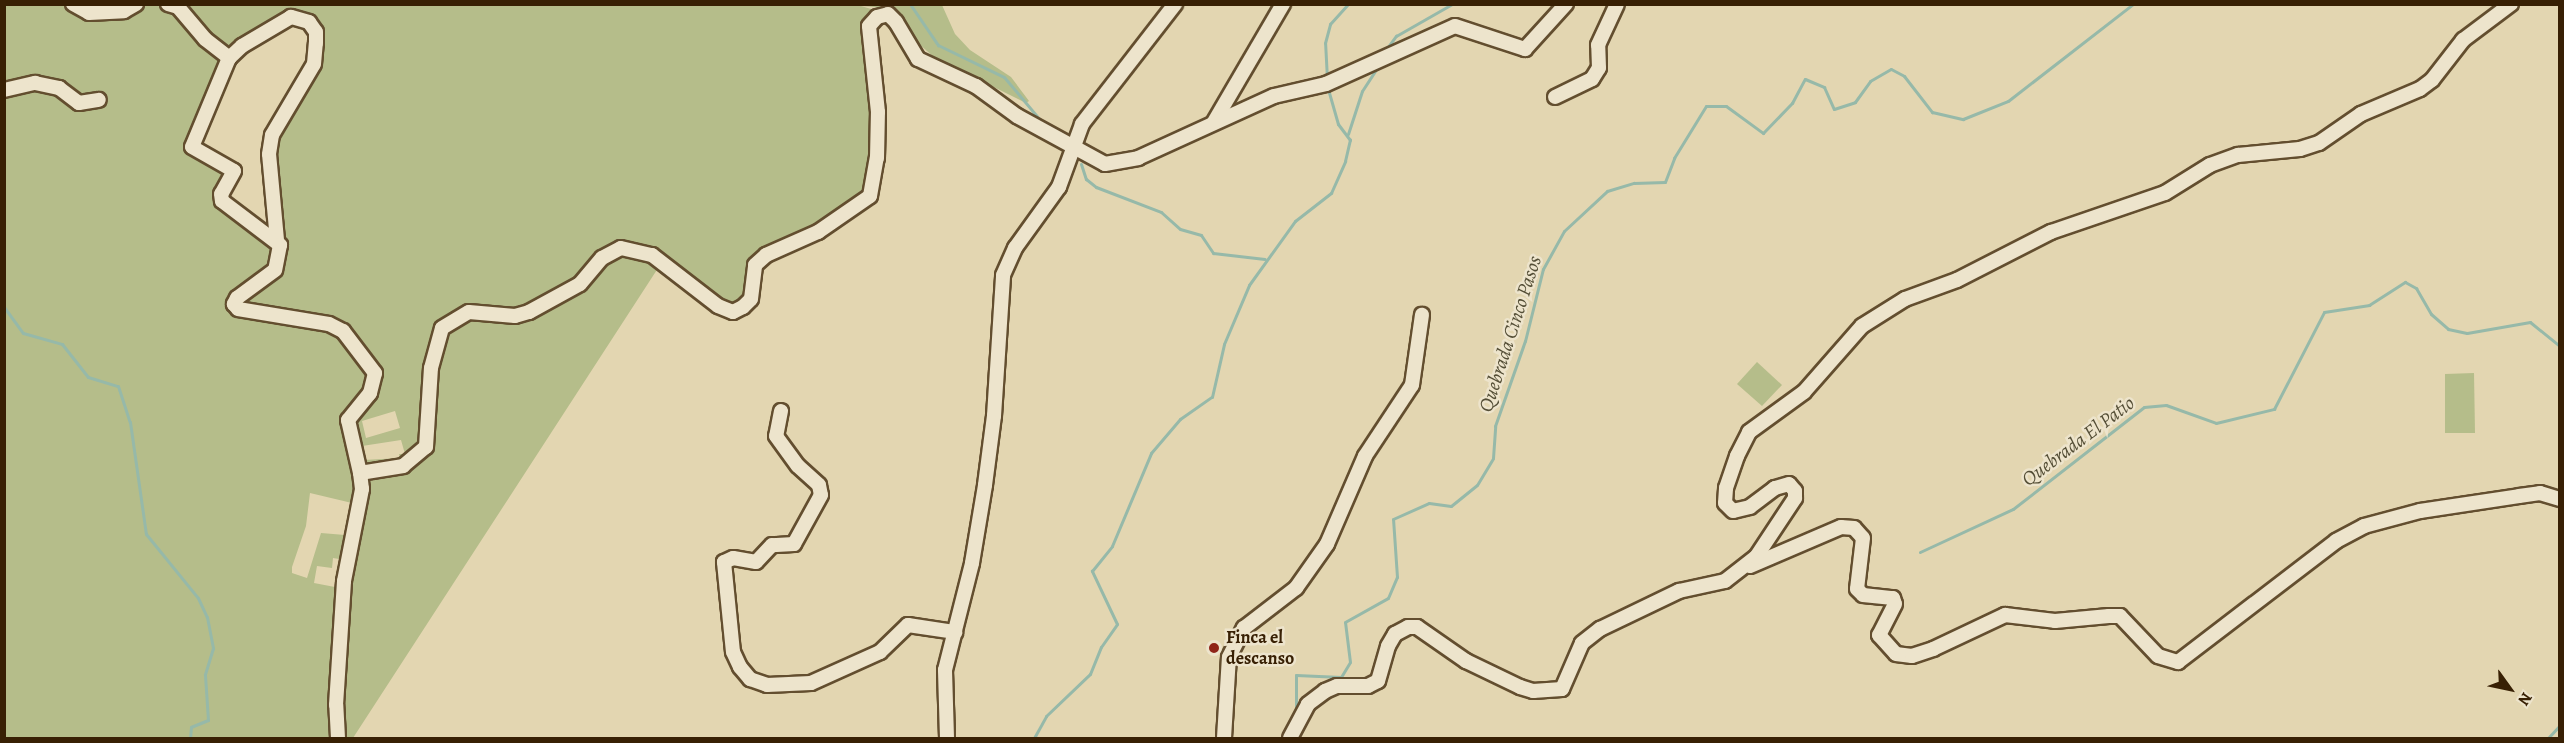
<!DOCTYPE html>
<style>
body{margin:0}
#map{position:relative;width:2564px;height:743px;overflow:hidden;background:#e3d6b1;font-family:Alegreya,serif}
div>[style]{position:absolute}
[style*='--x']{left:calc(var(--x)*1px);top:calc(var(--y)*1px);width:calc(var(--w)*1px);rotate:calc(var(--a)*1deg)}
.green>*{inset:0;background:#b5bd8a}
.stream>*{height:3px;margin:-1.5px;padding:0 1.5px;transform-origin:1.5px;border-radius:1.5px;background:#96b9a9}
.roads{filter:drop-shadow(2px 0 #634e2f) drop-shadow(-2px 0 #634e2f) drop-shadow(0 2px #634e2f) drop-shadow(0 -2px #634e2f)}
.minor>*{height:14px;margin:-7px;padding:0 7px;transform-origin:7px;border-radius:7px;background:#ede4cc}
.dots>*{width:16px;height:16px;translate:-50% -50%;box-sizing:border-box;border:3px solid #ede4cc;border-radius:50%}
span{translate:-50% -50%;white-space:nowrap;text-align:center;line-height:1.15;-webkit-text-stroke:5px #ede4cc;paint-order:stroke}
.poi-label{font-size:18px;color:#382004;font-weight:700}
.left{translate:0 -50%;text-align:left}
.water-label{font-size:20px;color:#544e36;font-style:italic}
.frame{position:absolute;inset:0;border:6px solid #382004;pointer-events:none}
.north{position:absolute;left:2480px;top:659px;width:60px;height:60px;-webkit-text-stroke:4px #ede4cc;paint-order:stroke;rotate:123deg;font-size:16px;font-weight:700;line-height:24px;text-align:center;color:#382004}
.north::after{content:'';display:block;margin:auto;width:21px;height:27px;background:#382004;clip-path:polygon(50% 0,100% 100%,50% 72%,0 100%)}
</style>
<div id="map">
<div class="green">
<div style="clip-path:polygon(evenodd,4px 5px,942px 5px,955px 34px,970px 50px,1011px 77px,1029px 101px,1026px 103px,935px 58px,911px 37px,901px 16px,887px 8px,861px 6px,888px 14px,869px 26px,877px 84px,870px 196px,766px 255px,751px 299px,733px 312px,662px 262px,353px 738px,5px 738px,4px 5px,301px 18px,316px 43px,306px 81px,269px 154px,278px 242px,221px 194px,234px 171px,193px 147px,242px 46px,301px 18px,4px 5px,395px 411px,400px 428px,366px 438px,362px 421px,395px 411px,4px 5px,401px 440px,405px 454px,399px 454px,400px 458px,364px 460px,362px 446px,401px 440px,4px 5px,310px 493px,352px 503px,345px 535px,321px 533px,307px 578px,292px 573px,292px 567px,306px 526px,310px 493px,4px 5px,333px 558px,345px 560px,340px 588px,314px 583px,317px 566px,332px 568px,333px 558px)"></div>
<div style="clip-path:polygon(1757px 362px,1782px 385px,1762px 406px,1737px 384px)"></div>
<div style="clip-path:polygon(2474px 373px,2475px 433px,2445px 433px,2445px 374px)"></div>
</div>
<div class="stream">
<div style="--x:910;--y:4;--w:50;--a:55.7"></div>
<div style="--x:938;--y:45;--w:73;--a:25.9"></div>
<div style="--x:1004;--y:77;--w:57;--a:49.9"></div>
<div style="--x:1041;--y:121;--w:22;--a:30"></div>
<div style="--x:1382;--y:55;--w:24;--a:-54"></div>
<div style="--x:1396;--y:36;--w:64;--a:-29.7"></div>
<div style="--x:1327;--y:79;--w:36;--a:-93"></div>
<div style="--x:1325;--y:43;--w:20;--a:-75"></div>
<div style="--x:1330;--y:24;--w:27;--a:-48"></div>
<div style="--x:1348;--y:134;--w:45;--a:-72"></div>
<div style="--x:1362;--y:91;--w:30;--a:-57"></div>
<div style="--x:1081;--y:164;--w:16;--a:72"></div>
<div style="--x:1086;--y:179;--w:13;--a:39"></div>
<div style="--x:1096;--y:187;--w:70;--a:21"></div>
<div style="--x:1161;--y:212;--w:25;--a:42"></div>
<div style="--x:1180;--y:229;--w:22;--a:16"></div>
<div style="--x:1201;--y:235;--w:22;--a:56"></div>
<div style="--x:1213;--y:253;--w:52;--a:6.6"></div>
<div style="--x:4;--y:307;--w:32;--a:54"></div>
<div style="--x:23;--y:333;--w:41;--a:15.8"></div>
<div style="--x:62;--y:344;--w:42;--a:51.8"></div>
<div style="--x:88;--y:377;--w:31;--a:17"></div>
<div style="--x:118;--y:386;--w:38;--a:72"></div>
<div style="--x:130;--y:422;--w:113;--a:81.9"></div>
<div style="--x:146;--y:534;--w:82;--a:50.9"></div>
<div style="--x:198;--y:598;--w:21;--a:65"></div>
<div style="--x:207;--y:617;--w:32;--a:79"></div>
<div style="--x:213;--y:648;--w:28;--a:107"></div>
<div style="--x:205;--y:675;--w:45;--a:86.2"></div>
<div style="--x:208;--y:720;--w:18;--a:158"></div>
<div style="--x:191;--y:727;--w:11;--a:95"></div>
<div style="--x:1920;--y:552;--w:102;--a:-24.8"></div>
<div style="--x:2013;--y:509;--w:166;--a:-37.9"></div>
<div style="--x:2144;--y:407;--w:22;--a:-5"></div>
<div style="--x:2166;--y:405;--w:53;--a:19.8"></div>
<div style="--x:2216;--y:423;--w:60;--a:-13.6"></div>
<div style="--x:2274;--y:409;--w:109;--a:-62.7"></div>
<div style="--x:2324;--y:312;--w:46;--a:-8.8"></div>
<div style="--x:2369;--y:305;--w:43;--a:-32.6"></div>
<div style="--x:2405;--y:282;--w:13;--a:29"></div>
<div style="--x:2416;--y:288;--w:30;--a:60"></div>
<div style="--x:2431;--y:314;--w:23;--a:41"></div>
<div style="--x:2448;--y:329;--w:19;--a:12"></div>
<div style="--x:2467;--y:333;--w:64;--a:-9.9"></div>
<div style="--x:2530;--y:322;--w:38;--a:39"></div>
<div style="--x:1296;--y:713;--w:38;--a:-90"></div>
<div style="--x:1296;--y:675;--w:45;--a:2.5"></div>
<div style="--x:1341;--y:677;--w:17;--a:-59"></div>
<div style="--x:1350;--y:662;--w:40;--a:-97.1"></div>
<div style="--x:1345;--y:622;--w:49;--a:-29.2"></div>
<div style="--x:1388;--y:598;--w:23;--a:-67"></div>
<div style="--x:1397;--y:577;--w:58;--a:-93.9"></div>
<div style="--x:1393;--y:519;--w:39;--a:-24"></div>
<div style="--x:1429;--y:503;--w:22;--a:8"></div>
<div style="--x:1451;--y:506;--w:33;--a:-39"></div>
<div style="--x:1477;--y:485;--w:31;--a:-59"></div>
<div style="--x:1493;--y:458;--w:32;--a:-86"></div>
<div style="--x:1495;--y:426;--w:90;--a:-70.6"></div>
<div style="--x:1525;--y:341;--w:74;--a:-76"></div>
<div style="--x:1543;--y:269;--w:43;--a:-61.1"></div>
<div style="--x:1564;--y:231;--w:59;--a:-42.9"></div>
<div style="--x:1607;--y:191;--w:28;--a:-17"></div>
<div style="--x:1634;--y:183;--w:31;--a:-2"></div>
<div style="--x:1665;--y:182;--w:26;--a:-69"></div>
<div style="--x:1674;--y:158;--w:61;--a:-58.4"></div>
<div style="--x:1706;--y:106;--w:20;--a:0"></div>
<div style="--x:1726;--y:106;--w:46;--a:36.1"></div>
<div style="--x:1763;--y:133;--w:42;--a:-46"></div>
<div style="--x:1792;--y:103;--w:27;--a:-62"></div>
<div style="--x:1805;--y:79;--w:21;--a:23"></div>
<div style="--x:1824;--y:87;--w:24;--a:66"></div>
<div style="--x:1834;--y:109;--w:22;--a:-18"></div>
<div style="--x:1855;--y:102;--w:26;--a:-54"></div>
<div style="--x:1870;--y:81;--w:24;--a:-30"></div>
<div style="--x:1891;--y:69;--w:15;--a:28"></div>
<div style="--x:1904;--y:76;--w:46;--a:52.1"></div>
<div style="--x:1932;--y:112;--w:32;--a:13"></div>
<div style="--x:1963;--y:119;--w:48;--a:-21.8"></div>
<div style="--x:2008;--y:101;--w:158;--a:-37.8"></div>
<div style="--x:1034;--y:738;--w:25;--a:-61"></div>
<div style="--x:1046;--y:716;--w:61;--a:-43.7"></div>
<div style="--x:1090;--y:674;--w:29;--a:-68"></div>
<div style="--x:1101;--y:647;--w:28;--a:-55"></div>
<div style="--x:1117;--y:624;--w:59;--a:-115.3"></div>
<div style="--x:1092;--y:571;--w:32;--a:-51"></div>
<div style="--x:1112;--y:546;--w:101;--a:-67.2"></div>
<div style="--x:1151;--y:453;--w:45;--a:-49.5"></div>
<div style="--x:1180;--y:419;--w:39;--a:-35"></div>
<div style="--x:1212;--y:397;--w:54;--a:-77.2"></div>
<div style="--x:1224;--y:344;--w:64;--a:-67"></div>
<div style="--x:1249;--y:285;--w:79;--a:-54.3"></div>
<div style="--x:1295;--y:221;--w:46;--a:-37.9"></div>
<div style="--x:1331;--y:193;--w:35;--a:-66"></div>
<div style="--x:1345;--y:161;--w:22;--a:-77"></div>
<div style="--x:1350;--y:140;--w:20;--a:-127"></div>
<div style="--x:1338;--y:124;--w:37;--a:-106"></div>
<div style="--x:2548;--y:738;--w:18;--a:-47"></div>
</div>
<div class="roads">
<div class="minor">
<div style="--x:73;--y:4;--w:18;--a:29"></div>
<div style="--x:89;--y:13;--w:35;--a:-3"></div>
<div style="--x:124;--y:11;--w:14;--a:-30"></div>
<div style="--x:168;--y:4;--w:10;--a:17"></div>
<div style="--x:178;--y:7;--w:42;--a:49.8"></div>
<div style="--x:205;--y:39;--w:31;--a:38"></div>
<div style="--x:4;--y:90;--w:32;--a:-13"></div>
<div style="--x:35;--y:83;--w:25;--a:12"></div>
<div style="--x:59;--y:88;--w:25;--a:37"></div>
<div style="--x:79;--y:103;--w:20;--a:-9"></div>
<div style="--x:1555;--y:97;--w:41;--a:-25.9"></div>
<div style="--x:1592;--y:79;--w:13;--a:-58"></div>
<div style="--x:1599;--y:68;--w:23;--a:-92"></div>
<div style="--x:1598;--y:45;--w:45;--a:-65.1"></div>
<div style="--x:1214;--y:122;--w:137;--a:-59.7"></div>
<div style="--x:277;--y:240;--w:86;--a:-95.3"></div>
<div style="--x:269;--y:154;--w:19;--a:-81"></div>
<div style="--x:272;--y:135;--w:82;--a:-59.4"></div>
<div style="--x:314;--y:64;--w:21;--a:-85"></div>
<div style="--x:316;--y:43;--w:11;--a:-90"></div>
<div style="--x:316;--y:32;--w:12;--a:-125"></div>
<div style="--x:309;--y:22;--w:19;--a:-164"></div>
<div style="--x:291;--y:17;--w:57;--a:149.4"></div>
<div style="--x:242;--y:46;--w:18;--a:137"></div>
<div style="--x:229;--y:58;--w:96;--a:112.6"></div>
<div style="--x:192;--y:147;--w:48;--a:29.7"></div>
<div style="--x:234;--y:171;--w:26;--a:119"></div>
<div style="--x:221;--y:194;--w:7;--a:82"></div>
<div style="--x:222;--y:201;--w:73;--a:37.2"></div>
<div style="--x:280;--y:245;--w:25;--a:101"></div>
<div style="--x:275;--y:270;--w:47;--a:143.6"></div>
<div style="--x:237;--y:298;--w:7;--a:117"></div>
<div style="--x:234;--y:304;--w:6;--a:51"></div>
<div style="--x:238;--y:309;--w:92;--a:9.4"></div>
<div style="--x:329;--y:324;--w:16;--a:27"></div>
<div style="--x:343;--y:331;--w:53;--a:52.7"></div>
<div style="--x:375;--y:373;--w:21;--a:104"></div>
<div style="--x:370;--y:393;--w:35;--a:129"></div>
<div style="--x:348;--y:420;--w:54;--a:77.2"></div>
<div style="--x:781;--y:411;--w:25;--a:101"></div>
<div style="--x:776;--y:436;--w:37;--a:54"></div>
<div style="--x:798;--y:466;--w:28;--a:42"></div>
<div style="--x:819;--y:485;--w:10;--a:79"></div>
<div style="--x:821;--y:495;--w:56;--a:118.9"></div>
<div style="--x:794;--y:544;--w:22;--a:177"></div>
<div style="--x:772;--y:545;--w:23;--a:133"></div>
<div style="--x:756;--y:562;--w:23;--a:-170"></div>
<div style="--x:733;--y:558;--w:10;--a:156"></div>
<div style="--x:724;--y:562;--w:90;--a:84.3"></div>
<div style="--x:733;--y:652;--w:17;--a:65"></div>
<div style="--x:740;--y:667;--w:16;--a:50"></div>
<div style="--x:750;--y:679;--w:18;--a:19"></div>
<div style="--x:767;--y:685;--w:44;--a:-2.6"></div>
<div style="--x:811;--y:683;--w:76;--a:-24.2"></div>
<div style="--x:880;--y:652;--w:39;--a:-44"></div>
<div style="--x:908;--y:625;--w:48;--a:8.5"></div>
<div style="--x:1750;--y:566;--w:99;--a:-23.2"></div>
<div style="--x:1841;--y:527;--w:13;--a:4"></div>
<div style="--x:1854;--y:528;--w:13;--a:48"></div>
<div style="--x:1863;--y:538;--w:51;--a:96.7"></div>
<div style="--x:1857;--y:589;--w:8;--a:45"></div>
<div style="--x:1863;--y:595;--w:30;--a:6"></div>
<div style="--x:1893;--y:598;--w:6;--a:72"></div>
<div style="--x:1895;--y:604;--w:35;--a:117"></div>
<div style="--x:1879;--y:635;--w:25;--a:48"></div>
<div style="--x:1896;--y:654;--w:16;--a:7"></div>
<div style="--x:1912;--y:656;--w:22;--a:-18"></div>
<div style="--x:1933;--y:649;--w:80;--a:-25.3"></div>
<div style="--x:2005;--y:615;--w:50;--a:6.8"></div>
<div style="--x:2055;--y:621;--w:54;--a:-5.3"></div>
<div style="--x:2109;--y:616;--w:11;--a:0"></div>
<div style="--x:2120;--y:616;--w:55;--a:46.5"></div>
<div style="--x:2158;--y:656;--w:21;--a:17"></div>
<div style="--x:2178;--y:662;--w:199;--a:-37.4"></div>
<div style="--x:2336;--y:541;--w:32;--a:-28"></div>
<div style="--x:2364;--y:526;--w:58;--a:-15"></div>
<div style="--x:2420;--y:511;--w:100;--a:-8.6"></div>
<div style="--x:2519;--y:496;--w:21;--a:-8"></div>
<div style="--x:2540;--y:493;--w:21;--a:17"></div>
<div style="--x:338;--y:738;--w:33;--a:-93"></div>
<div style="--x:336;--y:705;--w:124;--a:-86.3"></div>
<div style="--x:344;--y:581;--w:94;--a:-78.9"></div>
<div style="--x:362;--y:489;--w:16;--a:-97"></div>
<div style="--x:360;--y:473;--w:44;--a:-9.2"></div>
<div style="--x:403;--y:466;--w:30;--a:-40"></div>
<div style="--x:426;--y:447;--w:79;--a:-86.4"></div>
<div style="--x:431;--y:368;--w:41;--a:-74.6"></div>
<div style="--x:442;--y:328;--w:31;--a:-31"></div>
<div style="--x:469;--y:312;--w:46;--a:5"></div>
<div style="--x:515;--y:316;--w:15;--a:-16"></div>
<div style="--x:529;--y:312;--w:58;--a:-28.8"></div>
<div style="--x:580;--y:284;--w:34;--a:-50"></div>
<div style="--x:602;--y:258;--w:21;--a:-28"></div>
<div style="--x:621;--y:248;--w:32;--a:13"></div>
<div style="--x:652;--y:255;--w:83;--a:37.7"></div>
<div style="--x:718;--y:306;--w:16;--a:22"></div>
<div style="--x:733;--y:312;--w:11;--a:-27"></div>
<div style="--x:743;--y:307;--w:11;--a:-45"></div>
<div style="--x:751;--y:299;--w:34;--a:-83"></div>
<div style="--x:755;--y:265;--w:15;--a:-42"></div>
<div style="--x:766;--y:255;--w:57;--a:-23.9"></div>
<div style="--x:818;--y:232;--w:63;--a:-34.7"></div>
<div style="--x:870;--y:196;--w:39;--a:-80"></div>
<div style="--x:877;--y:158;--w:46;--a:-88.8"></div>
<div style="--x:878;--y:112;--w:86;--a:-96"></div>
<div style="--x:869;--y:26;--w:12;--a:-48"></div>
<div style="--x:877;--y:17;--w:11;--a:-15"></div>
<div style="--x:888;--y:14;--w:11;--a:45"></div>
<div style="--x:896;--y:22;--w:43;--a:59.3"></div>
<div style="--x:918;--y:59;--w:64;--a:25"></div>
<div style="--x:976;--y:86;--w:51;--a:36.2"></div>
<div style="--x:1017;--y:116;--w:100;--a:28.6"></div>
<div style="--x:1105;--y:164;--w:34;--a:-10"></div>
<div style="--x:1138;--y:158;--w:149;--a:-24.5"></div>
<div style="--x:1274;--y:96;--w:53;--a:-13"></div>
<div style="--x:1326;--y:84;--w:141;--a:-24.2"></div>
<div style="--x:1455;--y:26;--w:74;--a:18.2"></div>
<div style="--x:1525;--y:49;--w:61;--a:-47.7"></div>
<div style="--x:947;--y:738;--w:68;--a:-91.7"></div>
<div style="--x:945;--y:670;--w:110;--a:-75.8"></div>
<div style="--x:972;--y:563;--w:79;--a:-80.5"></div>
<div style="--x:985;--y:485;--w:70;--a:-82.6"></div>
<div style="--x:994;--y:416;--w:141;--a:-86.3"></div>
<div style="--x:1003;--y:275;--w:30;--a:-66"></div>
<div style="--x:1015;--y:248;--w:75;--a:-54.2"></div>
<div style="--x:1059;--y:187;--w:67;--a:-69.9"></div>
<div style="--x:1082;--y:124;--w:152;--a:-52.2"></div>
<div style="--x:1224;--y:738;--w:81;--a:-86.5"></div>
<div style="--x:1229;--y:657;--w:33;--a:-63"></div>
<div style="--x:1244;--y:628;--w:66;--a:-37.6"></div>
<div style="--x:1296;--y:588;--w:54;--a:-54.8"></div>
<div style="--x:1327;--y:544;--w:96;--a:-66.6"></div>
<div style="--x:1365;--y:456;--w:85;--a:-56.5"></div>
<div style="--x:1412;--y:385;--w:71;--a:-81.9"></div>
<div style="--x:1290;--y:738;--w:38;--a:-62"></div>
<div style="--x:1308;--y:704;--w:21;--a:-37"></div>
<div style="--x:1325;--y:691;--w:13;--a:-23"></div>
<div style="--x:1337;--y:686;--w:31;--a:0"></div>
<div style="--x:1368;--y:686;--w:11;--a:-27"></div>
<div style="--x:1378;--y:681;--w:36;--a:-74"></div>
<div style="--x:1388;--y:646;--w:14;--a:-60"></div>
<div style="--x:1395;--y:634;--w:15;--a:-28"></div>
<div style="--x:1408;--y:627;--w:9;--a:0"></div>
<div style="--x:1417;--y:627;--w:60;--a:34.8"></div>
<div style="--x:1466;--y:661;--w:60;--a:25.7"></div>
<div style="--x:1520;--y:687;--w:14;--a:17"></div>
<div style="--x:1533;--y:691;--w:29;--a:-4"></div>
<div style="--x:1562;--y:689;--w:50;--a:-66.5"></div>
<div style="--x:1582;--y:643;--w:23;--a:-38"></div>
<div style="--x:1600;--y:629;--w:88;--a:-25.7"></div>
<div style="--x:1679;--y:591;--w:47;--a:-12.3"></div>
<div style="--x:1725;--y:581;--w:39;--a:-38"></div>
<div style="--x:1756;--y:557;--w:71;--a:-56.5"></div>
<div style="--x:1795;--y:498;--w:7;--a:-90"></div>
<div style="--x:1795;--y:491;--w:9;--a:-131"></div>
<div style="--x:1789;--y:484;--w:15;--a:164"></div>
<div style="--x:1775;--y:488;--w:31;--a:143"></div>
<div style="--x:1750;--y:507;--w:17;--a:167"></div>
<div style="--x:1733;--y:511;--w:11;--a:-135"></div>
<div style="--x:1725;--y:503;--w:15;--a:-86"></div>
<div style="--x:1726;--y:488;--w:34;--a:-71"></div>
<div style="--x:1737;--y:456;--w:27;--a:-63"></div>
<div style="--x:1749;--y:432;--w:68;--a:-36"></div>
<div style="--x:1804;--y:392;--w:88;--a:-48.7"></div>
<div style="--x:1862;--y:326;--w:51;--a:-32.1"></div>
<div style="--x:1905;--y:299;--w:55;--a:-20.1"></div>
<div style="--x:1957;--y:280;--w:106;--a:-27.1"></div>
<div style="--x:2051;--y:232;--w:120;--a:-18.9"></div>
<div style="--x:2165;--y:193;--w:53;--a:-31.9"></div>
<div style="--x:2210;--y:165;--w:30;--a:-20"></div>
<div style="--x:2238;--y:155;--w:62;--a:-5.5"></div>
<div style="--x:2300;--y:149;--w:20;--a:-18"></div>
<div style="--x:2319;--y:143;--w:51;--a:-34.6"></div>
<div style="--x:2361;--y:114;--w:64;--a:-23"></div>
<div style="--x:2420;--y:89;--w:15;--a:-37"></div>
<div style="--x:2432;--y:80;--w:51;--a:-52.2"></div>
<div style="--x:2463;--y:40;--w:60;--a:-36.9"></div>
</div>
</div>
<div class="dots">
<div style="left:1214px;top:648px;background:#8f2418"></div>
</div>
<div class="poi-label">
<span class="left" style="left:1226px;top:648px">Finca el<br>descanso</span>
</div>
<div class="water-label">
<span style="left:1510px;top:334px;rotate:-72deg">Quebrada Cinco Pasos</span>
<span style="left:2078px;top:441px;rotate:-37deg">Quebrada El Patio</span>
</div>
<div class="frame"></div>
<div class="north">N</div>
</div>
